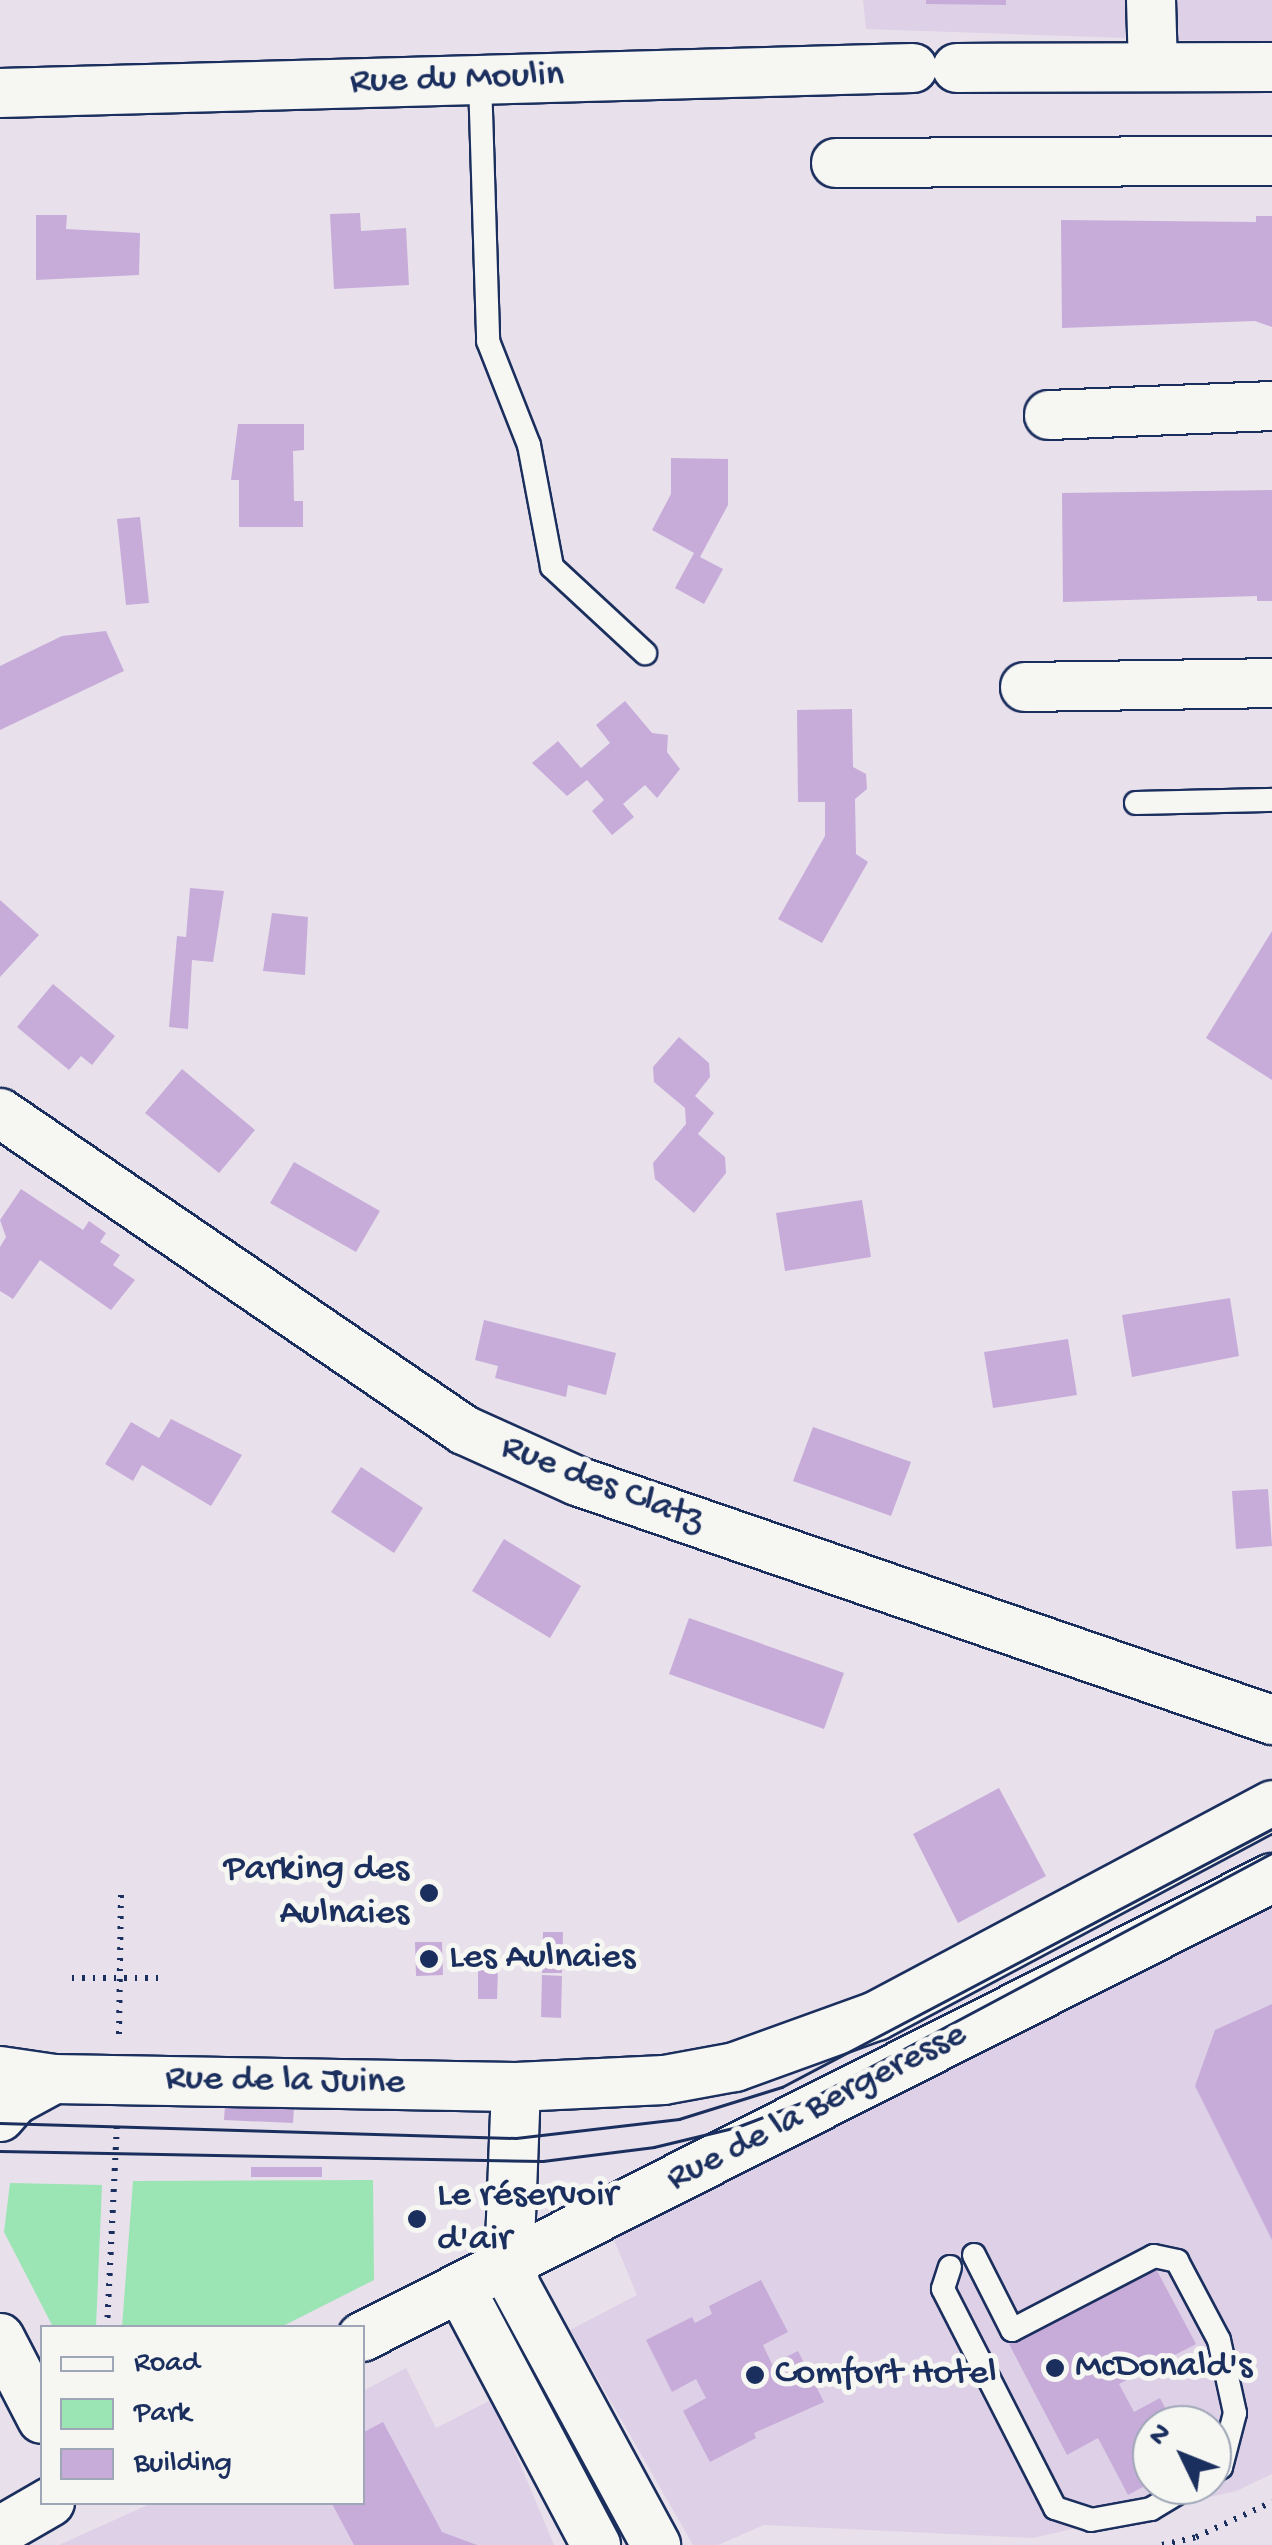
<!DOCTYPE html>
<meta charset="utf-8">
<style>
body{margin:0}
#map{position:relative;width:1272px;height:2545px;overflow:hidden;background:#e8e0eb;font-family:"Gochi Hand",sans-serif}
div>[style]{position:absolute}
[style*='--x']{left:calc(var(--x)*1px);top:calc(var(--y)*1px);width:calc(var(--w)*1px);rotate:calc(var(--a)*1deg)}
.built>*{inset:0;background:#ded0e6}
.green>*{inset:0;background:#9be4b3}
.building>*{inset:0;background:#c7acda}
.path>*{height:6px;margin-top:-3px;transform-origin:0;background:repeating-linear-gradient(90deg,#1b2f5e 0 2.5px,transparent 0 10.5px)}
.roads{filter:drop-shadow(2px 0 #1b2f5e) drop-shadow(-2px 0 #1b2f5e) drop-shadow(0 2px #1b2f5e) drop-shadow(0 -2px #1b2f5e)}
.service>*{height:22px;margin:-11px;padding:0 11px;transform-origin:11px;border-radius:11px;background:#f6f6f2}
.minor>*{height:48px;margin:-24px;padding:0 24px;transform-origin:24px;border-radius:24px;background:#f6f6f2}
.tram>*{height:2.5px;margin:-1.25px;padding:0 1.25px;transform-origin:1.25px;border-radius:1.25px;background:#1b2f5e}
.dots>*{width:28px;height:28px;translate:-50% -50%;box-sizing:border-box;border:5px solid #f6f6f2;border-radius:50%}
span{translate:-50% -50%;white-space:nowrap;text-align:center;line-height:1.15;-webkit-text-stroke:10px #f6f6f2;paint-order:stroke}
.street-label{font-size:38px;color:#1b2f5e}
.poi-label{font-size:38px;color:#1b2f5e}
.right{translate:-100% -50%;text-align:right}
.left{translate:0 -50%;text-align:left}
.legend{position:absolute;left:40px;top:2325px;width:325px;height:180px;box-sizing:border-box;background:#f6f6f2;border:2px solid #9ea6b7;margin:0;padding:12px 18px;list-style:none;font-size:30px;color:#1b2f5e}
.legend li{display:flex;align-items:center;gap:20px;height:50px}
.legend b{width:50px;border:2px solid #9ea6b7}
.north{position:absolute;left:1132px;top:2405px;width:100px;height:100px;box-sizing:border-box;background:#f6f6f2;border:2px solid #9ea6b7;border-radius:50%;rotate:313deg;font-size:28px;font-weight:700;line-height:40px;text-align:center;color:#1b2f5e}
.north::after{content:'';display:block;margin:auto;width:35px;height:45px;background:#1b2f5e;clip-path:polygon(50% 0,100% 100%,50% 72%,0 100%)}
</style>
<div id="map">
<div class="built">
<div style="clip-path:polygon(863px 0,1272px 0,1272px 43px,866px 29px)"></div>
<div style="clip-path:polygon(evenodd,1272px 1895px,1272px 2474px,1236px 2491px,1033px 2538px,764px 2525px,718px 2545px,693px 2545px,570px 2330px,637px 2295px,612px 2235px,1272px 1895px,1152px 2425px,1212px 2425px,1212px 2485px,1152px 2485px,1152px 2425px)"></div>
<div style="clip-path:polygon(406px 2368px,436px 2428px,493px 2399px,554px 2545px,59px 2545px,152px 2503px,362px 2502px,363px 2391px)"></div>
</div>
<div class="green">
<div style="clip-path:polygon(373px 2180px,374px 2280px,281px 2327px,122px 2327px,133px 2181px)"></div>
<div style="clip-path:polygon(10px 2183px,102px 2185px,96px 2327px,53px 2327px,4px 2232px)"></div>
</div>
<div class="building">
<div style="clip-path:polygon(926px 0,1006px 0,1006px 5px,926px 4px)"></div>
<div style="clip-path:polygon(360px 213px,361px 231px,406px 228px,409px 285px,334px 289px,330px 214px)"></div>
<div style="clip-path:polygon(36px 215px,67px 215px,66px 229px,140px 233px,139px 275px,36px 280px)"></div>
<div style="clip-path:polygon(1256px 216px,1272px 216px,1272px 327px,1255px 321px,1062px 328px,1061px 220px,1256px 222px)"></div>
<div style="clip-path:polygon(238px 424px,304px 424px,304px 450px,293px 451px,294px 501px,303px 501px,303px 527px,239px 527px,239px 480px,231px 480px)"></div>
<div style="clip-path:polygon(671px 458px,728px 459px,728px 505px,700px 557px,723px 569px,704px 604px,675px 588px,694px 553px,652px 530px,671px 494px)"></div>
<div style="clip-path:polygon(1272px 490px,1272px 601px,1257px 601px,1257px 596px,1063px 602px,1062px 493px)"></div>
<div style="clip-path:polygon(140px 517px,149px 603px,126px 605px,117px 519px)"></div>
<div style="clip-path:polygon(106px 631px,124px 671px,0 730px,0 666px,62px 636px)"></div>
<div style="clip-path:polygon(625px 701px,652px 733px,668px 735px,667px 752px,680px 769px,657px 798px,645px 785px,623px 804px,634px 817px,612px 835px,592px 811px,604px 800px,587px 780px,567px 796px,532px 763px,558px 741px,581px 768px,610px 743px,596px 725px)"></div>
<div style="clip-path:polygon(852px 709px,853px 767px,866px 774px,867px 789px,855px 799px,856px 854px,868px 862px,822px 943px,778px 919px,825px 836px,825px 802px,798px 802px,797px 710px)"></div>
<div style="clip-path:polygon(190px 888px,224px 891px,213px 962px,192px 960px,188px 1029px,169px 1027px,177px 936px,186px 937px)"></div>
<div style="clip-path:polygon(0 900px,39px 935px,0 977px)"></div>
<div style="clip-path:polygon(272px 913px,308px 917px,305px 975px,263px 971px)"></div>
<div style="clip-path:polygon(1272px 931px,1272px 1080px,1206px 1038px)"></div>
<div style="clip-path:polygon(53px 984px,115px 1036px,92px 1065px,81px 1056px,69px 1070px,17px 1027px)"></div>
<div style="clip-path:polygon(679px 1037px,709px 1063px,710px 1077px,695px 1096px,714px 1113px,698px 1134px,725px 1157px,726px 1173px,694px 1213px,655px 1179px,653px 1163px,686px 1124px,685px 1108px,654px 1082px,653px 1067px)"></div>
<div style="clip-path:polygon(182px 1069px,255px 1130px,219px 1173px,145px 1113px)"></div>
<div style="clip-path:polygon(294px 1162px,380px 1211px,356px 1252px,270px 1203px)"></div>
<div style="clip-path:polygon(21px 1189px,83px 1230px,89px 1221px,106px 1233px,100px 1242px,120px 1255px,113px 1265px,135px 1280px,111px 1310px,40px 1260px,13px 1299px,0 1291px,0 1247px,6px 1237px,0 1220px)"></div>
<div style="clip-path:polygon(862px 1200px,871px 1257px,785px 1271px,776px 1213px)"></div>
<div style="clip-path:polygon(1230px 1298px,1239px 1356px,1132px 1377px,1122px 1315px)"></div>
<div style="clip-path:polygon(484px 1320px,616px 1353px,606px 1395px,568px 1385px,566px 1397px,495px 1378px,498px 1366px,475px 1360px)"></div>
<div style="clip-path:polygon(1068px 1339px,1077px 1395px,993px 1408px,984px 1352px)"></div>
<div style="clip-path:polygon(171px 1419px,242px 1455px,211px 1506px,142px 1465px,133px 1481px,105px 1464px,131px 1422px,159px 1438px)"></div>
<div style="clip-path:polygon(813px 1427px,911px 1462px,891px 1516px,793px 1481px)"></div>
<div style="clip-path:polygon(361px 1467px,423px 1508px,394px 1553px,331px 1512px)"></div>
<div style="clip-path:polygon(1268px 1489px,1272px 1546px,1236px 1549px,1232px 1491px)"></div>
<div style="clip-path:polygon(504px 1539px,581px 1586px,550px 1638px,472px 1591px)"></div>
<div style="clip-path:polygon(689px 1618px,844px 1673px,824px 1729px,669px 1674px)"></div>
<div style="clip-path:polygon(999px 1788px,1046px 1876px,958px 1923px,913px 1834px)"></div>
<div style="clip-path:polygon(543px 1932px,563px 1932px,562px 1973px,542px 1973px)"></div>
<div style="clip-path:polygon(415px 1942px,442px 1942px,443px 1975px,416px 1976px)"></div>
<div style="clip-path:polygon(478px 1969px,498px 1969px,497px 1999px,478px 1999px)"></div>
<div style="clip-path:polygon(542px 1975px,562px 1976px,561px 2018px,541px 2017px)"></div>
<div style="clip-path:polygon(1272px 2004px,1272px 2240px,1195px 2086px,1215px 2030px)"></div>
<div style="clip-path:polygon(225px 2105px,294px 2107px,293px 2123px,224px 2120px)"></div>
<div style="clip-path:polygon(251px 2167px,322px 2167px,322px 2177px,251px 2177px)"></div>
<div style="clip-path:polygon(1155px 2267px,1196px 2344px,1119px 2384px,1134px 2412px,1160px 2398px,1174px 2425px,1152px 2425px,1152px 2482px,1128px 2495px,1098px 2438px,1067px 2455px,1009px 2344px)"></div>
<div style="clip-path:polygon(761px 2280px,788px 2332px,763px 2345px,772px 2364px,798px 2351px,824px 2402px,754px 2433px,756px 2438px,710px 2462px,683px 2411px,706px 2398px,696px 2379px,672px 2392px,646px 2340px,692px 2317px,695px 2323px,712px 2314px,709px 2306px)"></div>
<div style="clip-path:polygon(383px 2422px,442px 2532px,477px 2545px,354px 2545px,331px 2502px,362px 2502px,362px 2433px)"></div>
</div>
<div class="path">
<div style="--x:72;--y:1978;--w:91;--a:0"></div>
<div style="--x:119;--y:2034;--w:143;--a:-89.2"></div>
<div style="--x:107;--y:2328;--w:204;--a:-87.2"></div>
<div style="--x:1162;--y:2545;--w:35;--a:-13"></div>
<div style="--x:1196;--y:2537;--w:84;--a:-24.7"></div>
</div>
<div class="roads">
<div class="service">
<div style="--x:480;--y:80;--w:261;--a:88.2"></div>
<div style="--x:488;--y:341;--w:112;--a:68.5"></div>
<div style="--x:529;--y:445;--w:124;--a:79.3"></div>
<div style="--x:552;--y:567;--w:127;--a:42.8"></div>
<div style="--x:1136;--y:803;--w:136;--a:-1.3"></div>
<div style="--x:974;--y:2255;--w:84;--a:63.1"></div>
<div style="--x:1012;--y:2330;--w:160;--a:-27.5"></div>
<div style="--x:1154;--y:2256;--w:24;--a:12"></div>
<div style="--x:1177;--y:2261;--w:89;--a:62"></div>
<div style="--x:1219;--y:2340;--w:75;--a:77.6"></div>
<div style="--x:1235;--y:2413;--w:56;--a:104.5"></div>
<div style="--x:1221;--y:2467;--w:11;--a:146"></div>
<div style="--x:950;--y:2267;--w:23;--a:108"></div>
<div style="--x:943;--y:2289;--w:246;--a:62.9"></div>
<div style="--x:1055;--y:2508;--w:38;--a:18"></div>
<div style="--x:1091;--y:2520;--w:61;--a:-10.4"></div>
<div style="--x:1151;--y:2509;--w:47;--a:-31"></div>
</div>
<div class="minor">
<div style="--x:1151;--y:0;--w:66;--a:88.3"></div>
<div style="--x:957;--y:68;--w:315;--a:-0.2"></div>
<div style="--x:0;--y:93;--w:913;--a:-1.57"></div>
<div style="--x:836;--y:163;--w:436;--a:-0.3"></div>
<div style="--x:1049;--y:415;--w:223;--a:-2.3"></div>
<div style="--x:1025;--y:687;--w:247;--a:-0.9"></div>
<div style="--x:0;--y:1113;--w:562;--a:34.34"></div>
<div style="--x:464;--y:1430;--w:124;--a:24.3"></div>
<div style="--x:577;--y:1481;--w:735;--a:18.98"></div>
<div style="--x:0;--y:2071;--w:55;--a:8.4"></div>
<div style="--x:54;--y:2079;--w:462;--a:1"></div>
<div style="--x:516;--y:2087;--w:148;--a:-2.7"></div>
<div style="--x:664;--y:2080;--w:72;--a:-10.4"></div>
<div style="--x:735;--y:2067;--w:150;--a:-19.9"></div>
<div style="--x:876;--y:2016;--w:449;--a:-28"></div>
<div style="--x:516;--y:2087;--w:153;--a:92.2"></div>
<div style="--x:510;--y:2240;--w:45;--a:83.7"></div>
<div style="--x:515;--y:2285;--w:296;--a:61.5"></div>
<div style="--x:0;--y:2117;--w:23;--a:-49"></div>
<div style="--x:15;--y:2100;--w:44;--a:-28.3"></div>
<div style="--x:460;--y:2288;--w:291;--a:62.1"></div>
<div style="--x:362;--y:2337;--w:1019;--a:-26.77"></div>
<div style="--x:0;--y:2338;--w:91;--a:62.6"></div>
<div style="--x:0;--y:2531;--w:58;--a:-30.1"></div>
</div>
</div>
<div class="tram">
<div style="--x:0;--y:2123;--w:516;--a:1.67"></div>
<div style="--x:516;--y:2138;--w:164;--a:-6.6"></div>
<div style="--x:679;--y:2119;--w:108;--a:-17.3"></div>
<div style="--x:782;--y:2087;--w:554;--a:-27.77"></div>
<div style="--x:0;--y:2151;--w:543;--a:1.06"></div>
<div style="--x:543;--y:2161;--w:112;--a:-7.2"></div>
<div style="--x:654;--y:2147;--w:85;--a:-13.5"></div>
<div style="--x:737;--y:2127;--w:76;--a:-20.8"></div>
<div style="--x:808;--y:2100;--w:526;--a:-28.03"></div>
</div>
<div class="dots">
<div style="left:429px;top:1893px;background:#1b2f5e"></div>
<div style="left:429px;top:1959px;background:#1b2f5e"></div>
<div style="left:417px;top:2219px;background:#1b2f5e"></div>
<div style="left:1055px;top:2368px;background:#1b2f5e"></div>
<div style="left:755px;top:2375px;background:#1b2f5e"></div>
</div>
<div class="street-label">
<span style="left:457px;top:80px;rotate:-2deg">Rue du Moulin</span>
<span style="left:602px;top:1485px;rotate:21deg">Rue des Clatz</span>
<span style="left:285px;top:2082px;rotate:1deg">Rue de la Juine</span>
<span style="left:817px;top:2108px;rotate:-27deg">Rue de la Bergeresse</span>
</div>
<div class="poi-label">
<span class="right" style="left:409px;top:1893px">Parking des<br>Aulnaies</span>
<span class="left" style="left:449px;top:1959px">Les Aulnaies</span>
<span class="left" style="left:437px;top:2219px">Le réservoir<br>d'air</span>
<span class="left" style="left:1075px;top:2368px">McDonald's</span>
<span class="left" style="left:775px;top:2375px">Comfort Hotel</span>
</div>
<ul class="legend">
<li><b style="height:12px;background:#f6f6f2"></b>Road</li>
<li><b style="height:28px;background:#9be4b3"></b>Park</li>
<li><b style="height:28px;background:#c7acda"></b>Building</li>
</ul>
<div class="north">N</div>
</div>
